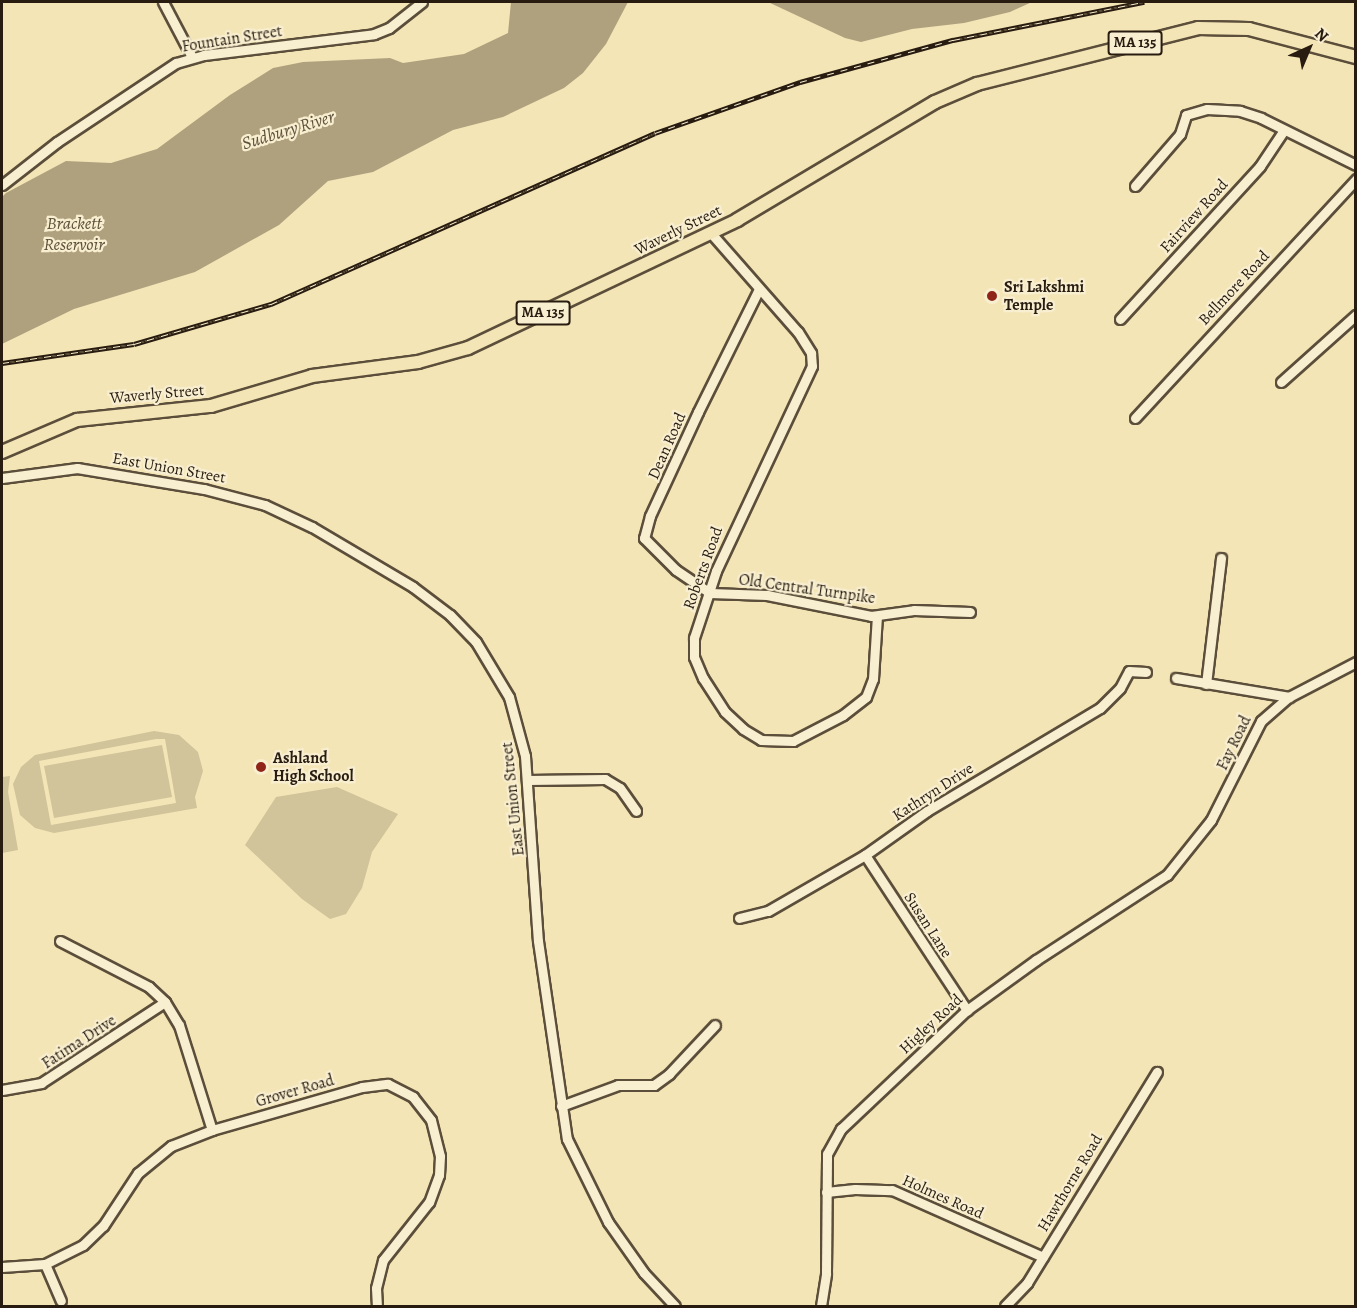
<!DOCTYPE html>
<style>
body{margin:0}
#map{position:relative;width:1357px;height:1308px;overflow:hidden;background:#f4e5b6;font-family:Alegreya,serif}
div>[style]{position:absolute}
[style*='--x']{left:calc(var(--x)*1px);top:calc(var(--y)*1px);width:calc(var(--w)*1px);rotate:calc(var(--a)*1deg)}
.green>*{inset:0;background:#d1c39a}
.water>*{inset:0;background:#afa17e}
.roads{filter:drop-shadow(2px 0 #5b4e3a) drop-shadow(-2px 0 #5b4e3a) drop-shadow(0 2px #5b4e3a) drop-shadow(0 -2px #5b4e3a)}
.minor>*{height:9px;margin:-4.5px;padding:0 4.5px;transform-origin:4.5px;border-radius:4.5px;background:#f8eed0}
.major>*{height:12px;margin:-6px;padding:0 6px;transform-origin:6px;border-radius:6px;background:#f4e5b6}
.rail>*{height:4.5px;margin-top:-2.25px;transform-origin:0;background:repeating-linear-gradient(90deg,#f8eed0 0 7px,#281c10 0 14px);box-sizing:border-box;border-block:2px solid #281c10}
.dots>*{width:16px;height:16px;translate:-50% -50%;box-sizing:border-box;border:3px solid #f8eed0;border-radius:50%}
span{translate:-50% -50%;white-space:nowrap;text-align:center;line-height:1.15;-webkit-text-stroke:4.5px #f8eed0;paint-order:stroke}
.shield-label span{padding:2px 4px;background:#f8eed0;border:2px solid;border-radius:4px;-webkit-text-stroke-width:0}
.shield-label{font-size:15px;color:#281c10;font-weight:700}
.street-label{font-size:16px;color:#281c10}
.poi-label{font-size:16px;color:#281c10;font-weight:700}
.left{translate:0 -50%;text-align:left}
.water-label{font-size:18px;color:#5e513c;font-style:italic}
.frame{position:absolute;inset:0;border:3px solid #281c10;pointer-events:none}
.north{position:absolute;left:1279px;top:18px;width:60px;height:60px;-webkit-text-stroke:4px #f8eed0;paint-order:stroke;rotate:44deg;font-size:16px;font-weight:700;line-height:24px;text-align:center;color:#281c10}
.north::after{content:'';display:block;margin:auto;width:21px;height:27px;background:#281c10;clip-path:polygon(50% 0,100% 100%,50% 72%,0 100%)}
</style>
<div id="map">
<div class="green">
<div style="clip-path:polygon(evenodd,154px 731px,179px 735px,198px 752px,203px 771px,195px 797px,197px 808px,54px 833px,35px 828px,20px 815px,13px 784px,21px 767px,35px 755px,154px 731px,156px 739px,165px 739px,176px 803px,51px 825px,39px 761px,156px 739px)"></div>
<div style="clip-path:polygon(162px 745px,172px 797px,54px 818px,44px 766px)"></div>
<div style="clip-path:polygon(10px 776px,8px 792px,18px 850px,2px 853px,2px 777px)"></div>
<div style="clip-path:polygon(337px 787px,398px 814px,372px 852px,362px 888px,346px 914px,330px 919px,302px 899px,245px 845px,276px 797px)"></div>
</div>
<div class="water">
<div style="clip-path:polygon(511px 2px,628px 2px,606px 44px,583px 73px,564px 88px,503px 117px,453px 130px,373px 172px,328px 181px,279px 225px,195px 272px,74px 309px,2px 344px,2px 197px,6px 193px,66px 161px,111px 163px,157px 149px,230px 95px,273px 68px,303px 62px,390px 58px,403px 63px,464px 54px,508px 33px)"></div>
<div style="clip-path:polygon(768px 2px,1032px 2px,1010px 12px,964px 23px,912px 29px,861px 42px,845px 38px)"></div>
</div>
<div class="roads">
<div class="minor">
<div style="--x:163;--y:2;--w:62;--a:62.2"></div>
<div style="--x:2;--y:185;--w:70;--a:-38"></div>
<div style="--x:57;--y:142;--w:143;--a:-33.6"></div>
<div style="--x:176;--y:63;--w:29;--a:-16"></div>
<div style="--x:204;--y:55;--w:171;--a:-7"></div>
<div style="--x:374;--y:34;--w:16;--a:-22"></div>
<div style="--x:389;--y:28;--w:42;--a:-38.2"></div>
<div style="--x:1135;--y:186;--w:69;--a:-49.1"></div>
<div style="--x:1180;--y:134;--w:20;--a:-72"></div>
<div style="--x:1186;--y:115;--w:22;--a:-16"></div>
<div style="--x:1207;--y:109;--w:33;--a:3"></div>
<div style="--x:1240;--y:111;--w:22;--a:18"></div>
<div style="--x:1261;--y:118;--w:106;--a:26.3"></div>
<div style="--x:710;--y:232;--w:133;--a:48.7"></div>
<div style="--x:798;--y:332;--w:25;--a:58"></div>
<div style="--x:811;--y:353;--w:13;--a:86"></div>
<div style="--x:812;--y:366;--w:226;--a:115.1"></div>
<div style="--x:716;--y:571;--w:71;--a:108.2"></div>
<div style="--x:694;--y:638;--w:19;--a:90"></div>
<div style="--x:694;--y:657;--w:23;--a:67"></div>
<div style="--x:703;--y:678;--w:40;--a:57.1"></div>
<div style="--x:725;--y:712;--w:25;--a:43"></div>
<div style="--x:743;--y:729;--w:21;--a:31"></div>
<div style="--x:761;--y:740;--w:32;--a:2"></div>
<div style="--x:793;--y:741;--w:56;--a:-27.5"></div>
<div style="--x:843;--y:715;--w:29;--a:-38"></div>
<div style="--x:866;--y:697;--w:19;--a:-69"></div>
<div style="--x:873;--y:679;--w:63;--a:-86.4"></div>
<div style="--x:759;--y:289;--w:137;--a:116.4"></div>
<div style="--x:698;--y:412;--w:115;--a:114.8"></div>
<div style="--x:650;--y:516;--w:23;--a:105"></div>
<div style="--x:644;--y:538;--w:45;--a:45"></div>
<div style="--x:676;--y:570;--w:41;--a:34.1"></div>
<div style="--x:710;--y:593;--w:57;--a:2"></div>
<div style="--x:767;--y:595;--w:106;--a:11.4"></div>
<div style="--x:871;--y:616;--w:43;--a:-7.9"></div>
<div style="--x:914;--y:610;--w:56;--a:2"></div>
<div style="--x:1120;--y:319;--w:207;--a:-47.5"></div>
<div style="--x:1260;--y:166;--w:43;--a:-56.3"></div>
<div style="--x:1281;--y:382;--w:101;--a:-41.8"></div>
<div style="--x:1135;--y:418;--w:326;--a:-47.2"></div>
<div style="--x:2;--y:478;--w:76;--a:-7.6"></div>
<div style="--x:77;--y:468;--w:129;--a:9.4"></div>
<div style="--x:204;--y:489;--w:63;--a:14.7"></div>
<div style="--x:265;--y:505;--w:52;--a:25.1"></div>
<div style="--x:312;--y:527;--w:117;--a:30.7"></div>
<div style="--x:413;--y:587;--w:46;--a:37.1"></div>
<div style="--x:450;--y:615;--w:37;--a:46"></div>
<div style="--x:476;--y:642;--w:64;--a:59"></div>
<div style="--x:509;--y:697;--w:61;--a:74.8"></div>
<div style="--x:525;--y:756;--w:185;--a:86"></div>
<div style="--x:538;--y:941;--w:200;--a:81.7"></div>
<div style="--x:567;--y:1139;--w:93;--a:63.7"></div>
<div style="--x:608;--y:1222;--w:62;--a:54.8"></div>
<div style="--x:644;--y:1273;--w:45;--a:46.8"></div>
<div style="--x:1176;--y:678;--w:115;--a:9.5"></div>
<div style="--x:1206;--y:684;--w:127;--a:-83.2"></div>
<div style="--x:528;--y:780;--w:77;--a:-0.7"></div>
<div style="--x:605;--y:779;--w:17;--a:31"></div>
<div style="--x:620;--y:788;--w:28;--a:55"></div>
<div style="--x:865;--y:855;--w:186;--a:56.7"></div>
<div style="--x:739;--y:918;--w:30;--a:-14"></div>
<div style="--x:768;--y:911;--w:112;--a:-30"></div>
<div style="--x:865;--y:855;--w:76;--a:-35.4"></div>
<div style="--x:927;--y:811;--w:201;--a:-30.8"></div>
<div style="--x:1100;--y:708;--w:28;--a:-45"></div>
<div style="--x:1120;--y:688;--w:19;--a:-62"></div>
<div style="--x:1129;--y:671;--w:17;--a:3"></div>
<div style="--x:60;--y:941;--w:100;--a:27.3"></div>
<div style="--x:149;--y:987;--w:22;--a:43"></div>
<div style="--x:165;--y:1002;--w:27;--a:59"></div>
<div style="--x:179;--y:1025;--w:110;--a:72.6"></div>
<div style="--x:2;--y:1090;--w:40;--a:-10"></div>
<div style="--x:41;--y:1083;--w:148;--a:-33.2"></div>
<div style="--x:561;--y:1106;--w:61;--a:-20.2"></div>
<div style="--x:618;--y:1085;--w:36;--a:0"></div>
<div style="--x:654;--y:1085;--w:19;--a:-36"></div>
<div style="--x:669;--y:1074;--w:67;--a:-46.8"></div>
<div style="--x:826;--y:1192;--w:29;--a:-6"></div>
<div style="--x:855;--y:1189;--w:37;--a:2"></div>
<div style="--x:892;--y:1190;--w:165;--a:23.9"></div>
<div style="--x:45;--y:1264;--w:40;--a:66.6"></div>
<div style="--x:2;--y:1267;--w:43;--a:-4"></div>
<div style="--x:45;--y:1264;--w:42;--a:-26.6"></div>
<div style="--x:83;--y:1245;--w:28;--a:-44"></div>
<div style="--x:103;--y:1226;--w:64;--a:-56.6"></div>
<div style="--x:138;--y:1173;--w:43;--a:-39.3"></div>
<div style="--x:171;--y:1146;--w:44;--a:-21.3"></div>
<div style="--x:212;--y:1130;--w:156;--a:-16"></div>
<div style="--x:362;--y:1087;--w:26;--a:-7"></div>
<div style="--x:388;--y:1084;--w:28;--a:27"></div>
<div style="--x:413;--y:1097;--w:29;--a:52"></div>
<div style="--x:431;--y:1120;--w:37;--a:76"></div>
<div style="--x:440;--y:1156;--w:19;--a:93"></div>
<div style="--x:439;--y:1175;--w:29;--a:110"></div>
<div style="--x:429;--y:1202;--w:74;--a:128.4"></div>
<div style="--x:383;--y:1260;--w:29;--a:104"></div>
<div style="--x:376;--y:1288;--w:18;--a:87"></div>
<div style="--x:821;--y:1306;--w:33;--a:-81"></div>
<div style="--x:826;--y:1273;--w:119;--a:-89.5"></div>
<div style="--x:827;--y:1154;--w:29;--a:-61"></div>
<div style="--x:841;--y:1129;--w:173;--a:-43.4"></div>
<div style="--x:967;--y:1010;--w:85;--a:-35.9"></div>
<div style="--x:1036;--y:960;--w:156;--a:-33"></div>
<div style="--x:1167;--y:875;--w:70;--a:-51.3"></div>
<div style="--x:1211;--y:820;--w:111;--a:-63.2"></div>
<div style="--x:1261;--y:721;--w:37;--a:-41"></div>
<div style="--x:1289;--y:697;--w:76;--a:-27.6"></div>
<div style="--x:1005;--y:1306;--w:32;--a:-46"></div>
<div style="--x:1027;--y:1283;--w:248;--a:-58.4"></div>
</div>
<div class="major">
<div style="--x:2;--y:452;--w:82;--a:-23.1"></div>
<div style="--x:77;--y:420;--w:135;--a:-6"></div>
<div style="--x:211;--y:406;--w:105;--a:-16.5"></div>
<div style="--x:312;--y:376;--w:107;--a:-7.5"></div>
<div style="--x:418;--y:362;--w:52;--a:-15.6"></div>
<div style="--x:468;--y:348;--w:298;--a:-25.4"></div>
<div style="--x:737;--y:220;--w:230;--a:-30.8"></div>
<div style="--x:935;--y:102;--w:46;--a:-23.2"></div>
<div style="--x:977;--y:84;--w:228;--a:-14.2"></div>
<div style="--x:1198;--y:28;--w:51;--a:1.1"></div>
<div style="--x:1249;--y:29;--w:111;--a:14.7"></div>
</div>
</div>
<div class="rail">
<div style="--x:2;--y:363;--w:133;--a:-8.2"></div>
<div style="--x:134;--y:344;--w:143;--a:-16.3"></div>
<div style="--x:271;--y:304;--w:420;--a:-24"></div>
<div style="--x:655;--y:133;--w:154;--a:-19.4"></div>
<div style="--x:800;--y:82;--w:159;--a:-15.4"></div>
<div style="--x:953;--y:40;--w:195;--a:-11.3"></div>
</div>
<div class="dots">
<div style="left:992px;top:296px;background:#8f2418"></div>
<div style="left:261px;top:767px;background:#8f2418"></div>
</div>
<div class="shield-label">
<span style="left:1135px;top:43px">MA 135</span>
<span style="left:543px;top:313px">MA 135</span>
</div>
<div class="street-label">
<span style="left:232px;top:39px;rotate:-9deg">Fountain Street</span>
<span style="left:1194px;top:216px;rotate:-48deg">Fairview Road</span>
<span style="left:678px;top:230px;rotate:-26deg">Waverly Street</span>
<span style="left:1234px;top:288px;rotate:-47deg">Bellmore Road</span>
<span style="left:157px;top:394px;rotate:-5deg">Waverly Street</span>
<span style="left:667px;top:446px;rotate:-66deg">Dean Road</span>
<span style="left:169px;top:468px;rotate:10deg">East Union Street</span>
<span style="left:703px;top:568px;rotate:-70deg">Roberts Road</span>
<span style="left:807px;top:589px;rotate:8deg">Old Central Turnpike</span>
<span style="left:1234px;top:743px;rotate:-64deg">Fay Road</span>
<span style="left:933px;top:792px;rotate:-33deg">Kathryn Drive</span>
<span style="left:513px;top:799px;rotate:-96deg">East Union Street</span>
<span style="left:928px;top:925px;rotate:57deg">Susan Lane</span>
<span style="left:931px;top:1024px;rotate:-43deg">Higley Road</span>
<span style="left:79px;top:1042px;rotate:-33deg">Fatima Drive</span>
<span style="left:295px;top:1091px;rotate:-16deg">Grover Road</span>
<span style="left:1070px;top:1183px;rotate:-59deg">Hawthorne Road</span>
<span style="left:943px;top:1197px;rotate:24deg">Holmes Road</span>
</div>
<div class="poi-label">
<span class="left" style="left:1004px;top:296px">Sri Lakshmi<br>Temple</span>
<span class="left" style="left:273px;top:767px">Ashland<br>High School</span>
</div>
<div class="water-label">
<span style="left:288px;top:130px;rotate:-17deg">Sudbury River</span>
<span style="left:74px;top:234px">Brackett<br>Reservoir</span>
</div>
<div class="frame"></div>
<div class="north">N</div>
</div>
